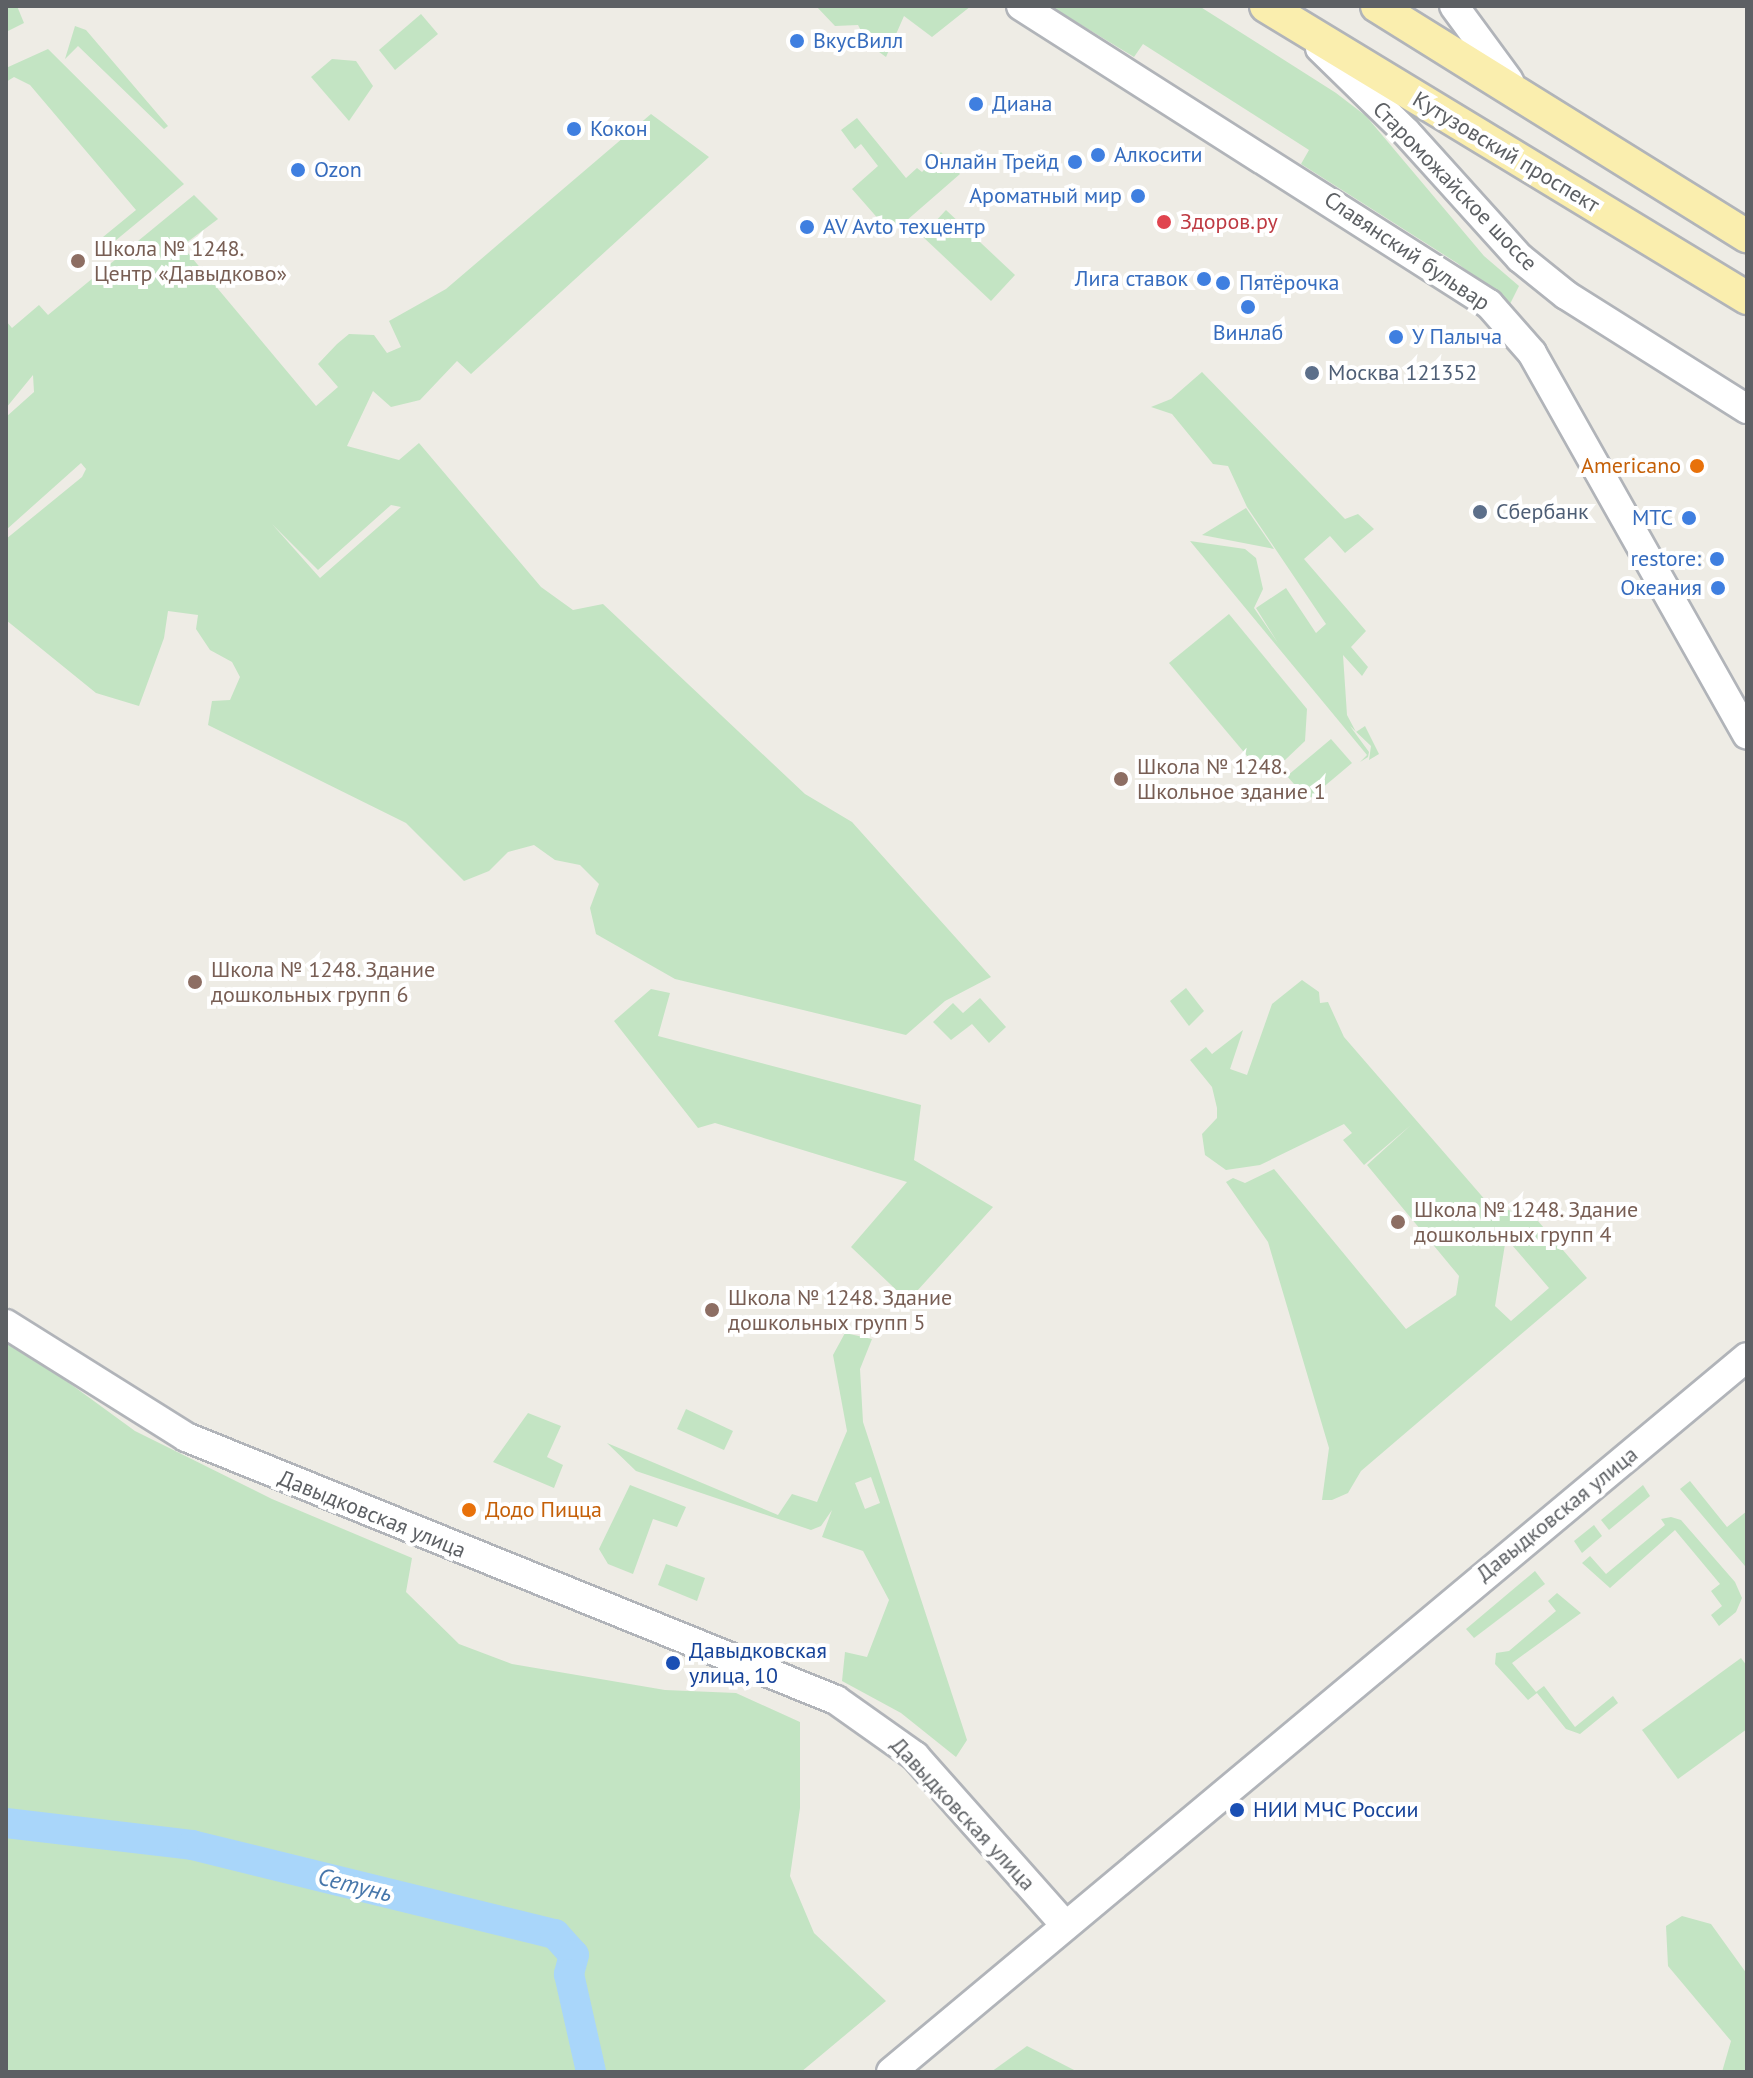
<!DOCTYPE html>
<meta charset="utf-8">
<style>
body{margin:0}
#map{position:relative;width:1753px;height:2078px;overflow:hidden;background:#eeece5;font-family:"PT Sans",sans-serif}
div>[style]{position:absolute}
.green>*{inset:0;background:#c3e4c3}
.river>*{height:30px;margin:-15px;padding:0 15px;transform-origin:15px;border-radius:15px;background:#a9d6fa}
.roads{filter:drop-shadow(2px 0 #b1b4b9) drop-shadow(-2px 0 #b1b4b9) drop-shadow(0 2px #b1b4b9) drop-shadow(0 -2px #b1b4b9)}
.secondary>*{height:28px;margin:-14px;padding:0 14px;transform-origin:14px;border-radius:14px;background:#fff}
.primary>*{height:32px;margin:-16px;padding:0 16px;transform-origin:16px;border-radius:16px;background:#faeeae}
.dots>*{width:22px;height:22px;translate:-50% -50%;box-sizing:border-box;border:4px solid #fff;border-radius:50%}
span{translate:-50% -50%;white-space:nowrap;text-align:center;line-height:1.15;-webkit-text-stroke:8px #fff;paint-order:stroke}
.shop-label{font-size:22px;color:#366cbe}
.left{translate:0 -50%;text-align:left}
.right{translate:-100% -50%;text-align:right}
.street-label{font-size:22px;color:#5d6064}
.health-label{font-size:22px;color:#be3a42}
.education-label{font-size:22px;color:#785e54}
.service-label{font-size:22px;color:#4e5e75}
.food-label{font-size:22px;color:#c56008}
.transit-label{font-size:22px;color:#164399}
.water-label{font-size:24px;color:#4777ab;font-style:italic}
.frame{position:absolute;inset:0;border:8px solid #5d6064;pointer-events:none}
</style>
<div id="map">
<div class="green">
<i style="clip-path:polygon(6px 6px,17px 6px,24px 23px,6px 32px)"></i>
<i style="clip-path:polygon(816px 6px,971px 6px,932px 37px,904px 16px,886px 57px,868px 44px,858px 25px,835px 26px)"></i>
<i style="clip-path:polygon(1050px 6px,1199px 6px,1336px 93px,1366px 116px,1484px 256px,1519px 286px,1510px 304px,1457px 263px,1301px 164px,1309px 150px,1143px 44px,1134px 57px)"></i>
<i style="clip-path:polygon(421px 14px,438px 34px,395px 70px,379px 50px)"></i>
<i style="clip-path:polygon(75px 26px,86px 30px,168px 126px,164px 129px,78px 46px,65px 59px)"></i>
<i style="clip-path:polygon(48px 49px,184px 184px,98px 255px,92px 246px,136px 210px,30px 85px,14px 77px,6px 82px,6px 68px)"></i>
<i style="clip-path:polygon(332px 59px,356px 61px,373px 86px,349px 121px,311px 77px)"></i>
<i style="clip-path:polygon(evenodd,651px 114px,709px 157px,471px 374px,457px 361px,420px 400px,391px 407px,373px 391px,347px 446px,399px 460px,419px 443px,541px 587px,573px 610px,603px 604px,805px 794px,852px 822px,991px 977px,945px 1001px,906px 1035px,675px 979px,596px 934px,590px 908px,599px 884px,580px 865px,555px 860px,534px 845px,508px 852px,489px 871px,464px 881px,406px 823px,208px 725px,212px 701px,230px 700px,240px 677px,232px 662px,210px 650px,196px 629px,198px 615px,168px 611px,164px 638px,139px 706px,96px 693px,6px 620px,6px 539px,82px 477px,86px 469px,81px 463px,6px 530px,6px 417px,34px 392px,33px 375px,6px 408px,6px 321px,12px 328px,39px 305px,48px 315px,194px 195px,218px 219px,182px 246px,316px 406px,338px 387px,318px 364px,337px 344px,349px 334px,374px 335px,387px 353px,401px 347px,389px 321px,446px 289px,651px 114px,391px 505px,401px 507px,320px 578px,272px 524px,318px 570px,391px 505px)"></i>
<i style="clip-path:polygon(857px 118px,906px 178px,917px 168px,922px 172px,941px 152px,960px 174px,898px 228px,888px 230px,852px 189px,878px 166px,861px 144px,855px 149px,841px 130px)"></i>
<i style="clip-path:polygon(946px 210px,1015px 275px,991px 301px,922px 236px)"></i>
<i style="clip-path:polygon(1202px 372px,1345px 519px,1358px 514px,1374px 529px,1345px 553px,1330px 536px,1304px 559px,1366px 631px,1351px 647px,1368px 667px,1362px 676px,1343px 655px,1347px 715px,1356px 732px,1365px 726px,1379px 754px,1369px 760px,1371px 746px,1350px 726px,1369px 752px,1368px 757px,1360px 762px,1367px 755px,1190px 541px,1245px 549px,1256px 558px,1263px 589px,1254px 608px,1278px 643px,1256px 608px,1286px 588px,1316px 633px,1326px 624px,1247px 507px,1228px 466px,1213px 464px,1172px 414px,1151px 407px,1171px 399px)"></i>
<i style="clip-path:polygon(1246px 508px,1274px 549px,1202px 535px)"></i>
<i style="clip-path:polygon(1229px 614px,1307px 709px,1305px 741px,1285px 760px,1269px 763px,1248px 757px,1169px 663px)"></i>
<i style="clip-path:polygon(1331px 739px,1352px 763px,1308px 800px,1287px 776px)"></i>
<i style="clip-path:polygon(evenodd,1302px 980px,1319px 992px,1320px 1003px,1328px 1002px,1344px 1037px,1487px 1202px,1538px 1221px,1587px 1278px,1361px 1471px,1348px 1493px,1332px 1500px,1322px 1500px,1329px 1448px,1268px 1242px,1226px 1182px,1233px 1178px,1245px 1183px,1274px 1169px,1406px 1329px,1456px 1295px,1459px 1276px,1367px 1165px,1411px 1125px,1364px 1165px,1343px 1140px,1352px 1133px,1344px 1124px,1260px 1165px,1226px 1170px,1205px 1155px,1202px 1134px,1217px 1118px,1217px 1108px,1212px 1087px,1190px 1060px,1206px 1047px,1212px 1054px,1243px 1030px,1230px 1069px,1247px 1075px,1272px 1004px,1302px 980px,1506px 1238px,1549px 1288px,1511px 1321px,1495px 1306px,1506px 1238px)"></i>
<i style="clip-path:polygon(1186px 988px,1204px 1011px,1189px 1026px,1170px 1001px)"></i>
<i style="clip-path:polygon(651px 989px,670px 993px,658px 1036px,921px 1105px,914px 1160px,993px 1207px,908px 1301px,851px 1247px,907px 1182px,715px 1123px,698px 1128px,614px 1021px)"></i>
<i style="clip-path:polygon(980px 998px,1006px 1027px,989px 1043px,972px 1024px,951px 1040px,933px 1022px,953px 1003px,963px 1013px)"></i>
<i style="clip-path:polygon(evenodd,845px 1333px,872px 1339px,860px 1369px,863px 1422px,967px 1740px,956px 1757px,901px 1713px,842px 1681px,845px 1652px,867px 1657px,889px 1600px,863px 1551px,822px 1537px,832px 1510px,821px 1526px,811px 1530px,636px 1471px,607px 1443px,778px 1515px,792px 1494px,817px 1502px,847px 1431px,833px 1355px,845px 1333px,871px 1477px,880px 1503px,865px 1509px,855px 1483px,871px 1477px)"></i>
<i style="clip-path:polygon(6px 1337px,135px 1431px,272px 1499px,412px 1558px,406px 1592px,459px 1644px,512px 1664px,665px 1690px,736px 1693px,800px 1722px,800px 1808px,790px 1876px,814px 1933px,886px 2001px,801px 2072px,6px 2072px)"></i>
<i style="clip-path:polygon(686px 1409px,733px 1431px,724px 1450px,677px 1429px)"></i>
<i style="clip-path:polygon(528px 1413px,561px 1426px,547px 1457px,563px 1465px,554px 1488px,493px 1462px)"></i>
<i style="clip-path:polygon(1690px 1481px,1727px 1527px,1747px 1511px,1745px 1566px,1680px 1489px)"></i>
<i style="clip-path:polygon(630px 1485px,686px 1507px,677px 1527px,653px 1519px,633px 1574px,608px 1564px,599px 1549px)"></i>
<i style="clip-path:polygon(1643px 1485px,1650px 1496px,1609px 1530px,1601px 1520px)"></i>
<i style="clip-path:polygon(1671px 1517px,1681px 1520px,1735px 1582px,1742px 1598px,1736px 1612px,1719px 1626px,1711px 1615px,1722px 1606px,1711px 1591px,1720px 1584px,1675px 1530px,1610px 1588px,1582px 1563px,1590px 1556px,1606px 1574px,1665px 1525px,1661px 1519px)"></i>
<i style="clip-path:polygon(1594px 1525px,1602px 1536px,1582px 1553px,1574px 1541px)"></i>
<i style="clip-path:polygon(666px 1564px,705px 1578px,697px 1601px,658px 1585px)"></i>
<i style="clip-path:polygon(1535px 1571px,1545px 1584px,1474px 1638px,1466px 1629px)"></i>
<i style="clip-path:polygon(1557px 1593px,1581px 1613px,1512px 1663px,1536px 1692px,1544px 1686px,1575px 1727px,1613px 1696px,1618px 1703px,1580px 1734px,1566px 1729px,1537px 1693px,1528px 1700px,1495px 1664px,1496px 1653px,1509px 1651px,1556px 1611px,1548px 1601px)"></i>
<i style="clip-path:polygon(1741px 1658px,1747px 1666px,1747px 1729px,1678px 1779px,1642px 1730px)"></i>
<i style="clip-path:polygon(1682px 1916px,1711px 1924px,1747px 1974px,1747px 2072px,1722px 2072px,1731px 2041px,1668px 1966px,1666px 1926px)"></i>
<i style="clip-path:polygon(1027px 2046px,1078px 2072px,991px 2072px)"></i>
</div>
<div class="river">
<i style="left:6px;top:1823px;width:187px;rotate:6.7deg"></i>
<i style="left:192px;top:1845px;width:374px;rotate:13.8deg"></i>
<i style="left:555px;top:1934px;width:28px;rotate:48deg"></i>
<i style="left:574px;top:1955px;width:20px;rotate:105deg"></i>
<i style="left:569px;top:1974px;width:100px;rotate:77.3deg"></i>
</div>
<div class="roads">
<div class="secondary">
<i style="left:1021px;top:6px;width:555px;rotate:32.49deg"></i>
<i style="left:1489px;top:304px;width:65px;rotate:48.7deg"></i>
<i style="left:1532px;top:353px;width:438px;rotate:60.6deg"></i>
<i style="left:1454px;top:6px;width:93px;rotate:53.7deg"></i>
<i style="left:1320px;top:48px;width:120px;rotate:44.3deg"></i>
<i style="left:1406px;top:132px;width:170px;rotate:47.9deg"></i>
<i style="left:1520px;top:258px;width:59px;rotate:38.8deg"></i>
<i style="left:1566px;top:295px;width:214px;rotate:32.2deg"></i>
<i style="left:6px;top:1324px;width:213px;rotate:32.1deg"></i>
<i style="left:186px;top:1437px;width:701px;rotate:22.03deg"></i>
<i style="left:836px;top:1700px;width:97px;rotate:35.3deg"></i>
<i style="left:915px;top:1756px;width:226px;rotate:48.4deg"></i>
<i style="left:891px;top:2072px;width:1115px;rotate:-39.87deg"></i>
</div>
<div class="primary">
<i style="left:1266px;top:6px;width:563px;rotate:31.26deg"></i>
<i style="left:1377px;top:6px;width:436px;rotate:31.9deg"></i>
</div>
</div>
<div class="dots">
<i style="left:797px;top:41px;background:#3f7fe0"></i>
<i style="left:976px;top:104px;background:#3f7fe0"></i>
<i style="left:574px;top:129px;background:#3f7fe0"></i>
<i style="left:1098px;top:155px;background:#3f7fe0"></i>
<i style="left:1075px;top:162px;background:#3f7fe0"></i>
<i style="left:298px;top:170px;background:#3f7fe0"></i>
<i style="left:1138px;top:196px;background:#3f7fe0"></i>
<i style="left:1164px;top:222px;background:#e0444e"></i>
<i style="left:807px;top:227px;background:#3f7fe0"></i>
<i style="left:78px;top:261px;background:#8d6e63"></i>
<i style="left:1204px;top:279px;background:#3f7fe0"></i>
<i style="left:1223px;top:283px;background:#3f7fe0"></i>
<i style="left:1248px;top:307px;background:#3f7fe0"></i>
<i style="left:1396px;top:337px;background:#3f7fe0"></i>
<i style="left:1312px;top:373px;background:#5c6f8a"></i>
<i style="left:1697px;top:466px;background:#e8710a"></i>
<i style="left:1480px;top:512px;background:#5c6f8a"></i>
<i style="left:1689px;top:518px;background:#3f7fe0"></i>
<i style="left:1717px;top:559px;background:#3f7fe0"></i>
<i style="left:1718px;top:588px;background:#3f7fe0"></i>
<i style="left:1121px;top:779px;background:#8d6e63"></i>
<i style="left:195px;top:982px;background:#8d6e63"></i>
<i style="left:1398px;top:1222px;background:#8d6e63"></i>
<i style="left:712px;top:1310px;background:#8d6e63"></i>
<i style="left:469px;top:1510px;background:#e8710a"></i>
<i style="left:673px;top:1663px;background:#1a4fb4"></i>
<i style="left:1237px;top:1810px;background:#1a4fb4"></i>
</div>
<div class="shop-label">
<span class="left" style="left:813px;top:41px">ВкусВилл</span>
<span class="left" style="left:992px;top:104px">Диана</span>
<span class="left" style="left:590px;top:129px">Кокон</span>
<span class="left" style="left:1114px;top:155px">Алкосити</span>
<span class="right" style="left:1059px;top:162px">Онлайн Трейд</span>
<span class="left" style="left:314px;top:170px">Ozon</span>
<span class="right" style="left:1122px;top:196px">Ароматный мир</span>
<span class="left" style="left:823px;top:227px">AV Avto техцентр</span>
<span class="right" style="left:1188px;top:279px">Лига ставок</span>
<span class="left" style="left:1239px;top:283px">Пятёрочка</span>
<span style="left:1248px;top:333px">Винлаб</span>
<span class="left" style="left:1412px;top:337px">У Палыча</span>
<span class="right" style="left:1673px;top:518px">МТС</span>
<span class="right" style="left:1701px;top:559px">restore:</span>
<span class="right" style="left:1702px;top:588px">Океания</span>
</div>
<div class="street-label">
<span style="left:1506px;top:152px;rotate:31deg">Кутузовский проспект</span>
<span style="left:1455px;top:186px;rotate:46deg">Староможайское шоссе</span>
<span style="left:1407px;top:251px;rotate:34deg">Славянский бульвар</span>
<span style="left:372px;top:1514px;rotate:22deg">Давыдковская улица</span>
<span style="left:1557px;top:1514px;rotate:-39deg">Давыдковская улица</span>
<span style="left:963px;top:1814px;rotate:47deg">Давыдковская улица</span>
</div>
<div class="health-label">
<span class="left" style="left:1180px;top:222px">Здоров.ру</span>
</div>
<div class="education-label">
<span class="left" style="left:94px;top:261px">Школа № 1248.<br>Центр «Давыдково»</span>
<span class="left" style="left:1137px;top:779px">Школа № 1248.<br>Школьное здание 1</span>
<span class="left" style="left:211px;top:982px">Школа № 1248. Здание<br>дошкольных групп 6</span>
<span class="left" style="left:1414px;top:1222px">Школа № 1248. Здание<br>дошкольных групп 4</span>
<span class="left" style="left:728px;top:1310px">Школа № 1248. Здание<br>дошкольных групп 5</span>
</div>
<div class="service-label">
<span class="left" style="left:1328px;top:373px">Москва 121352</span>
<span class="left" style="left:1496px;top:512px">Сбербанк</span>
</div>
<div class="food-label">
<span class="right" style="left:1681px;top:466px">Americano</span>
<span class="left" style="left:485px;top:1510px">Додо Пицца</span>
</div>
<div class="transit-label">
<span class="left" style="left:689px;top:1663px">Давыдковская<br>улица, 10</span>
<span class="left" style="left:1253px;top:1810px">НИИ МЧС России</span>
</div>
<div class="water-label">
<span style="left:355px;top:1885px;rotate:14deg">Сетунь</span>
</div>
<div class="frame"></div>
</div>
